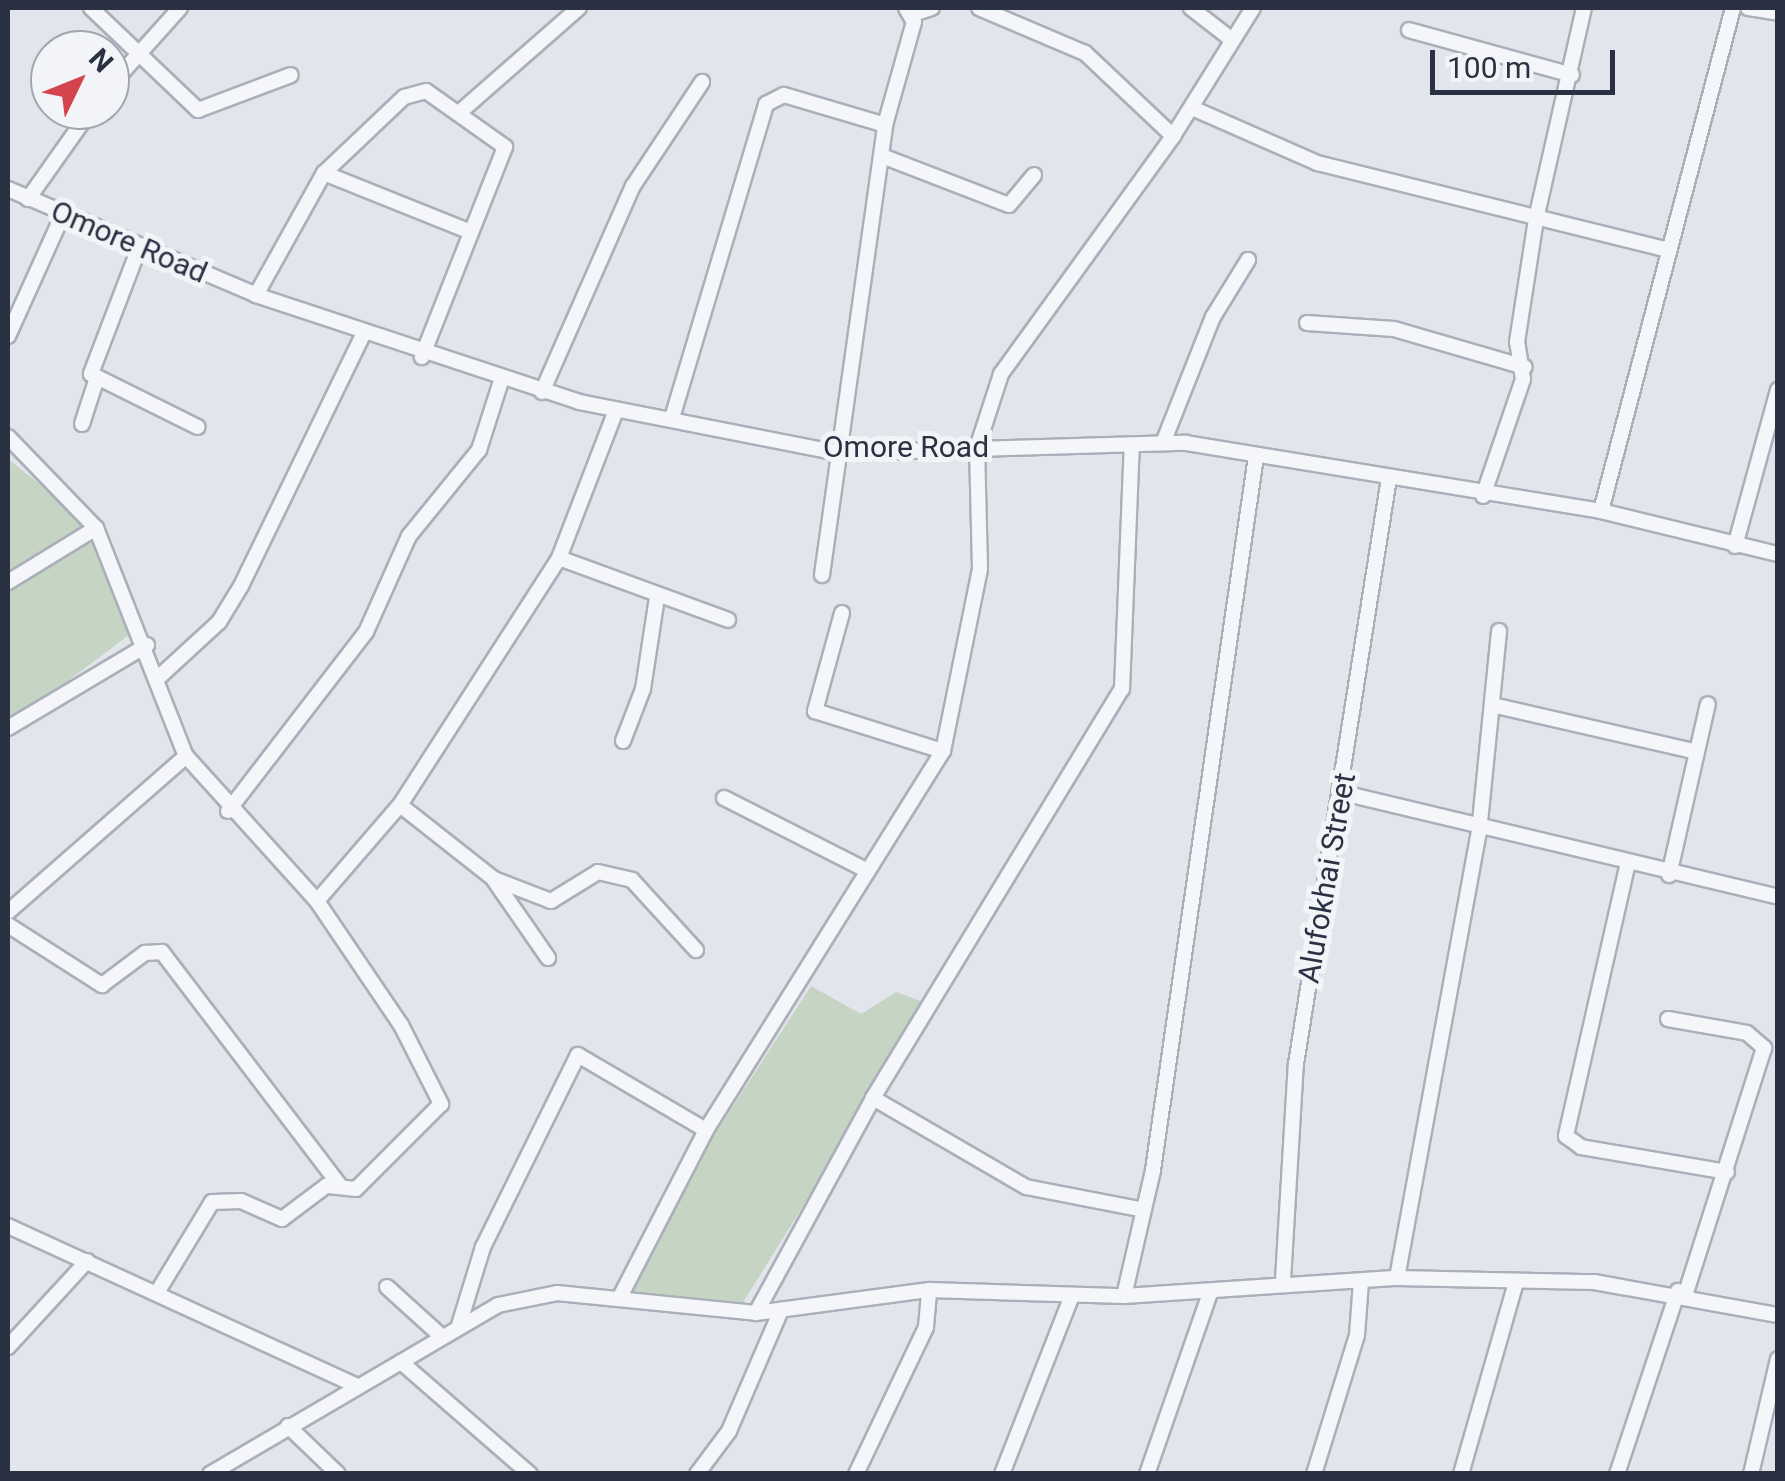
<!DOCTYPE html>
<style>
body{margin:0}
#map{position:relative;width:1785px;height:1481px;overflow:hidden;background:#e2e5eb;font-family:Roboto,sans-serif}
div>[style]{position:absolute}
.green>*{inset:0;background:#c6d5c3}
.roads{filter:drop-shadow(2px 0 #aaafb9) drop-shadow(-2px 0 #aaafb9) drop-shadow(0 2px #aaafb9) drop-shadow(0 -2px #aaafb9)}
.minor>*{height:14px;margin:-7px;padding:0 7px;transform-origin:7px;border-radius:7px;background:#f5f6f9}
span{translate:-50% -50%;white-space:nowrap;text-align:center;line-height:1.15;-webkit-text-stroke:10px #f2f4f8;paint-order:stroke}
.street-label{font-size:30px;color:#293143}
.frame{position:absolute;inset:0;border:10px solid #293143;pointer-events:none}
.north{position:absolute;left:30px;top:30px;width:100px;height:100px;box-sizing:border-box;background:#f2f4f8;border:2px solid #a2a6b0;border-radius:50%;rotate:47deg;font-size:28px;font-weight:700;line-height:40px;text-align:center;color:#293143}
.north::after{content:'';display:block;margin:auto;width:35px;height:45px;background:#d3444d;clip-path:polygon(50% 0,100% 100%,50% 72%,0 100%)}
.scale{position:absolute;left:1430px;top:50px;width:185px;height:45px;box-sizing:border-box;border:5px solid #293143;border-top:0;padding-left:12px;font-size:30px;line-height:35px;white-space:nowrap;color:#293143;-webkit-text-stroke:8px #f2f4f8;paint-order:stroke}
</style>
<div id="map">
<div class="green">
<i style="clip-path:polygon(8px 459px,89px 523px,133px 632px,8px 726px)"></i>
<i style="clip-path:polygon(811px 986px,861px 1014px,896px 992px,929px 1004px,742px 1304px,610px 1296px)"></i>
</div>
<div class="roads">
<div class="minor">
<i style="left:91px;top:8px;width:148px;rotate:43.6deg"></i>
<i style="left:198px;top:110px;width:99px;rotate:-20.6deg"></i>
<i style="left:979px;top:8px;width:115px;rotate:23deg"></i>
<i style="left:1085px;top:53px;width:121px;rotate:43.3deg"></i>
<i style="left:1191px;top:8px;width:46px;rotate:37.9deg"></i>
<i style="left:1748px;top:8px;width:30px;rotate:9deg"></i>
<i style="left:913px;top:14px;width:20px;rotate:-18deg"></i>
<i style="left:1409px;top:30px;width:169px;rotate:15.4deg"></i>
<i style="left:110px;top:86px;width:105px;rotate:-48.1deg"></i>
<i style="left:1192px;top:108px;width:137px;rotate:23.7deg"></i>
<i style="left:1317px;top:163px;width:362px;rotate:13.9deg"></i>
<i style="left:460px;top:112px;width:158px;rotate:-41.2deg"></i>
<i style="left:882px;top:156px;width:136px;rotate:21.1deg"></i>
<i style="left:1009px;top:205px;width:39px;rotate:-50deg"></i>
<i style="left:324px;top:173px;width:158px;rotate:21.9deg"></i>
<i style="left:8px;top:189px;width:270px;rotate:23.1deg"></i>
<i style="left:256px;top:295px;width:340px;rotate:18.3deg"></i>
<i style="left:579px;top:402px;width:266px;rotate:11.1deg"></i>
<i style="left:840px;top:453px;width:346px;rotate:-1.7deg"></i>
<i style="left:1186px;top:443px;width:421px;rotate:9.3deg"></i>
<i style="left:1601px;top:511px;width:182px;rotate:13.7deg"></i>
<i style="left:28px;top:199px;width:109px;rotate:-54.7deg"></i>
<i style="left:139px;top:248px;width:135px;rotate:110.9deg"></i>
<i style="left:91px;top:374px;width:119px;rotate:26.4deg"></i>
<i style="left:256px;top:295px;width:140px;rotate:-60.9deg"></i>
<i style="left:324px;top:173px;width:110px;rotate:-43.5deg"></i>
<i style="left:404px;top:97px;width:23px;rotate:-15deg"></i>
<i style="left:426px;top:91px;width:97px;rotate:35.3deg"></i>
<i style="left:505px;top:147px;width:226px;rotate:111.6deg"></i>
<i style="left:1307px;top:323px;width:87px;rotate:3.9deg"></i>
<i style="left:1394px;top:329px;width:136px;rotate:16.2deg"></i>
<i style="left:8px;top:336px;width:134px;rotate:-65.7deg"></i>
<i style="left:542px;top:392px;width:225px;rotate:-66.2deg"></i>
<i style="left:633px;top:186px;width:125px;rotate:-56.4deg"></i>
<i style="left:672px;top:418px;width:328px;rotate:-73.3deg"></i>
<i style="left:766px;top:104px;width:20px;rotate:-27deg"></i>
<i style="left:784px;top:95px;width:105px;rotate:16.5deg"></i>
<i style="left:82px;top:424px;width:45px;rotate:-72deg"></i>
<i style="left:8px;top:437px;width:127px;rotate:46deg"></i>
<i style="left:96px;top:528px;width:245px;rotate:68.5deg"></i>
<i style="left:186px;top:756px;width:195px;rotate:47.9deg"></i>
<i style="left:317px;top:901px;width:150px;rotate:55.9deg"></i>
<i style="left:401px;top:1025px;width:89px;rotate:63.1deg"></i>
<i style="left:441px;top:1104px;width:120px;rotate:135deg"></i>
<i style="left:356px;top:1189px;width:30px;rotate:-174deg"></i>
<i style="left:326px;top:1186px;width:55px;rotate:143.1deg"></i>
<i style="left:282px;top:1219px;width:45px;rotate:-156.3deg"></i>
<i style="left:241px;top:1201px;width:29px;rotate:178deg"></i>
<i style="left:212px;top:1202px;width:104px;rotate:121.2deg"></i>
<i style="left:1163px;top:443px;width:136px;rotate:-68.4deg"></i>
<i style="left:1213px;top:317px;width:67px;rotate:-58.4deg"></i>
<i style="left:1483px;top:496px;width:124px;rotate:-71.1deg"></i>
<i style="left:1523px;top:379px;width:37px;rotate:-99deg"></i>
<i style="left:1517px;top:342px;width:124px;rotate:-81.2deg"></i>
<i style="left:1536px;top:219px;width:216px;rotate:-77.2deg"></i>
<i style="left:1601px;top:511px;width:520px;rotate:-75.3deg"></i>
<i style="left:1735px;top:546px;width:162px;rotate:-74.6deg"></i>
<i style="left:559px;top:558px;width:180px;rotate:20.1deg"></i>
<i style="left:822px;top:575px;width:454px;rotate:-82deg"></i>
<i style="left:885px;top:125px;width:107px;rotate:-74.3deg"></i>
<i style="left:914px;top:22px;width:16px;rotate:-120deg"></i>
<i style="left:8px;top:582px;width:103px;rotate:-31.5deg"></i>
<i style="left:842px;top:613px;width:102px;rotate:105.4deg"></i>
<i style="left:815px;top:711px;width:134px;rotate:17.4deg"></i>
<i style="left:158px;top:678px;width:83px;rotate:-42.6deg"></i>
<i style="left:219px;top:622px;width:42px;rotate:-58.6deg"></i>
<i style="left:241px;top:586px;width:281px;rotate:-64.1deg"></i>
<i style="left:1492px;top:705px;width:210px;rotate:12.9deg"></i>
<i style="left:8px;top:728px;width:162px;rotate:-30.8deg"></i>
<i style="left:623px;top:741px;width:56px;rotate:-69deg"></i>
<i style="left:643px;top:689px;width:92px;rotate:-81.3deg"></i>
<i style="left:1343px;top:793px;width:447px;rotate:13.4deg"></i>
<i style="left:724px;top:798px;width:161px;rotate:26.9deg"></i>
<i style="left:400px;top:805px;width:120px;rotate:38.2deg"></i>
<i style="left:494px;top:879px;width:61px;rotate:21.1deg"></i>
<i style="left:551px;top:901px;width:55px;rotate:-31.7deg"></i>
<i style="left:598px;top:872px;width:35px;rotate:13deg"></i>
<i style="left:632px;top:880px;width:95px;rotate:47.6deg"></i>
<i style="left:228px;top:811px;width:226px;rotate:-52.4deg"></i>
<i style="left:366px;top:632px;width:105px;rotate:-65.9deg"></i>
<i style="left:409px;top:536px;width:111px;rotate:-50.9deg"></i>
<i style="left:479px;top:450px;width:72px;rotate:-72.3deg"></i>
<i style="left:1627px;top:867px;width:276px;rotate:102.8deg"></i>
<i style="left:1566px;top:1136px;width:19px;rotate:36deg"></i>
<i style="left:1581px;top:1147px;width:148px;rotate:9.7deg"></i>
<i style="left:1669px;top:875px;width:175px;rotate:-77.2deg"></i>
<i style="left:494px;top:880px;width:95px;rotate:55.3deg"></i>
<i style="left:317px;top:901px;width:127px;rotate:-49.2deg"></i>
<i style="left:400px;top:805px;width:294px;rotate:-57.2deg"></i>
<i style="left:559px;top:558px;width:159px;rotate:-68.9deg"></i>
<i style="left:8px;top:912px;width:237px;rotate:-41.2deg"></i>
<i style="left:8px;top:925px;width:112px;rotate:32.6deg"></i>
<i style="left:102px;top:985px;width:54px;rotate:-36.7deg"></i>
<i style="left:145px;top:953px;width:17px;rotate:-3deg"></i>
<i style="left:162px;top:952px;width:294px;rotate:52.7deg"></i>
<i style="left:1668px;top:1019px;width:80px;rotate:10deg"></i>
<i style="left:1747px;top:1033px;width:23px;rotate:41deg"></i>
<i style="left:1764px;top:1048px;width:257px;rotate:107.7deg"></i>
<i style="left:873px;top:1098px;width:177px;rotate:30.2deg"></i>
<i style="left:1026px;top:1187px;width:120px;rotate:11deg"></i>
<i style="left:8px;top:1226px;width:382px;rotate:24.6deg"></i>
<i style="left:1397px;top:1278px;width:453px;rotate:-79.6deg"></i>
<i style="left:1479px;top:832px;width:202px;rotate:-84.3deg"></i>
<i style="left:1283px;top:1280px;width:216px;rotate:-86.6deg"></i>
<i style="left:1296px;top:1064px;width:593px;rotate:-80.98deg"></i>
<i style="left:387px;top:1287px;width:73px;rotate:42.2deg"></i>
<i style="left:621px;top:1295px;width:186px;rotate:-62.7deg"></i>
<i style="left:706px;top:1130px;width:447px;rotate:-58deg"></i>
<i style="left:943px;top:751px;width:186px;rotate:-78.5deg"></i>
<i style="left:980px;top:569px;width:121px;rotate:-91.4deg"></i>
<i style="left:977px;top:448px;width:78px;rotate:-72deg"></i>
<i style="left:1001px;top:374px;width:294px;rotate:-54.1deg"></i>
<i style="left:1173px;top:136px;width:151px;rotate:-58deg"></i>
<i style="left:1124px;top:1296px;width:129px;rotate:-77deg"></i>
<i style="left:1153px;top:1170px;width:721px;rotate:-81.79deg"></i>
<i style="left:756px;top:1313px;width:245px;rotate:-61.4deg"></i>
<i style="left:873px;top:1098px;width:479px;rotate:-58.7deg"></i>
<i style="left:1122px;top:689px;width:244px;rotate:-87.7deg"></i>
<i style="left:459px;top:1325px;width:82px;rotate:-72.9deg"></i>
<i style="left:483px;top:1247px;width:214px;rotate:-63.7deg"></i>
<i style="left:578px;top:1055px;width:148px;rotate:30.4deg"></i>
<i style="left:8px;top:1347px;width:117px;rotate:-47.4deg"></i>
<i style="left:401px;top:1362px;width:171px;rotate:41deg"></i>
<i style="left:288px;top:1426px;width:69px;rotate:43.8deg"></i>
<i style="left:210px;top:1474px;width:334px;rotate:-30.4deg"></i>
<i style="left:498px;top:1305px;width:60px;rotate:-11.5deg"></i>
<i style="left:557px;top:1293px;width:200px;rotate:5.7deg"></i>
<i style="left:756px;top:1313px;width:175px;rotate:-7.6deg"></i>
<i style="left:929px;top:1290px;width:195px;rotate:1.8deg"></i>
<i style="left:1124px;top:1296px;width:274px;rotate:-3.8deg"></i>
<i style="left:1397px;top:1278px;width:197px;rotate:1.2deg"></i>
<i style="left:1594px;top:1282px;width:187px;rotate:10.2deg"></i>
<i style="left:697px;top:1474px;width:54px;rotate:-53.3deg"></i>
<i style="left:729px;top:1431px;width:132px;rotate:-66.7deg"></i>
<i style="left:856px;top:1474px;width:163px;rotate:-64.5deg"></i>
<i style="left:926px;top:1327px;width:37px;rotate:-85deg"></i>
<i style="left:1002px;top:1474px;width:192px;rotate:-68.6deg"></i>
<i style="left:1147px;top:1474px;width:192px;rotate:-70.8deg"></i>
<i style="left:1314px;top:1474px;width:145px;rotate:-72.8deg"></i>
<i style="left:1357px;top:1335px;width:53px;rotate:-85.7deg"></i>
<i style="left:1461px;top:1474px;width:196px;rotate:-74deg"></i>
<i style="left:1617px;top:1474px;width:193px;rotate:-71.6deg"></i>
<i style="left:1751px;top:1474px;width:118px;rotate:-76.8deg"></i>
</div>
</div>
<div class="street-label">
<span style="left:129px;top:242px;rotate:23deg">Omore Road</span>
<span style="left:906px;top:447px">Omore Road</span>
<span style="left:1327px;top:878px;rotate:-80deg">Alufokhai Street</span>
</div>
<div class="frame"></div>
<div class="north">N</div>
<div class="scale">100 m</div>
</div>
